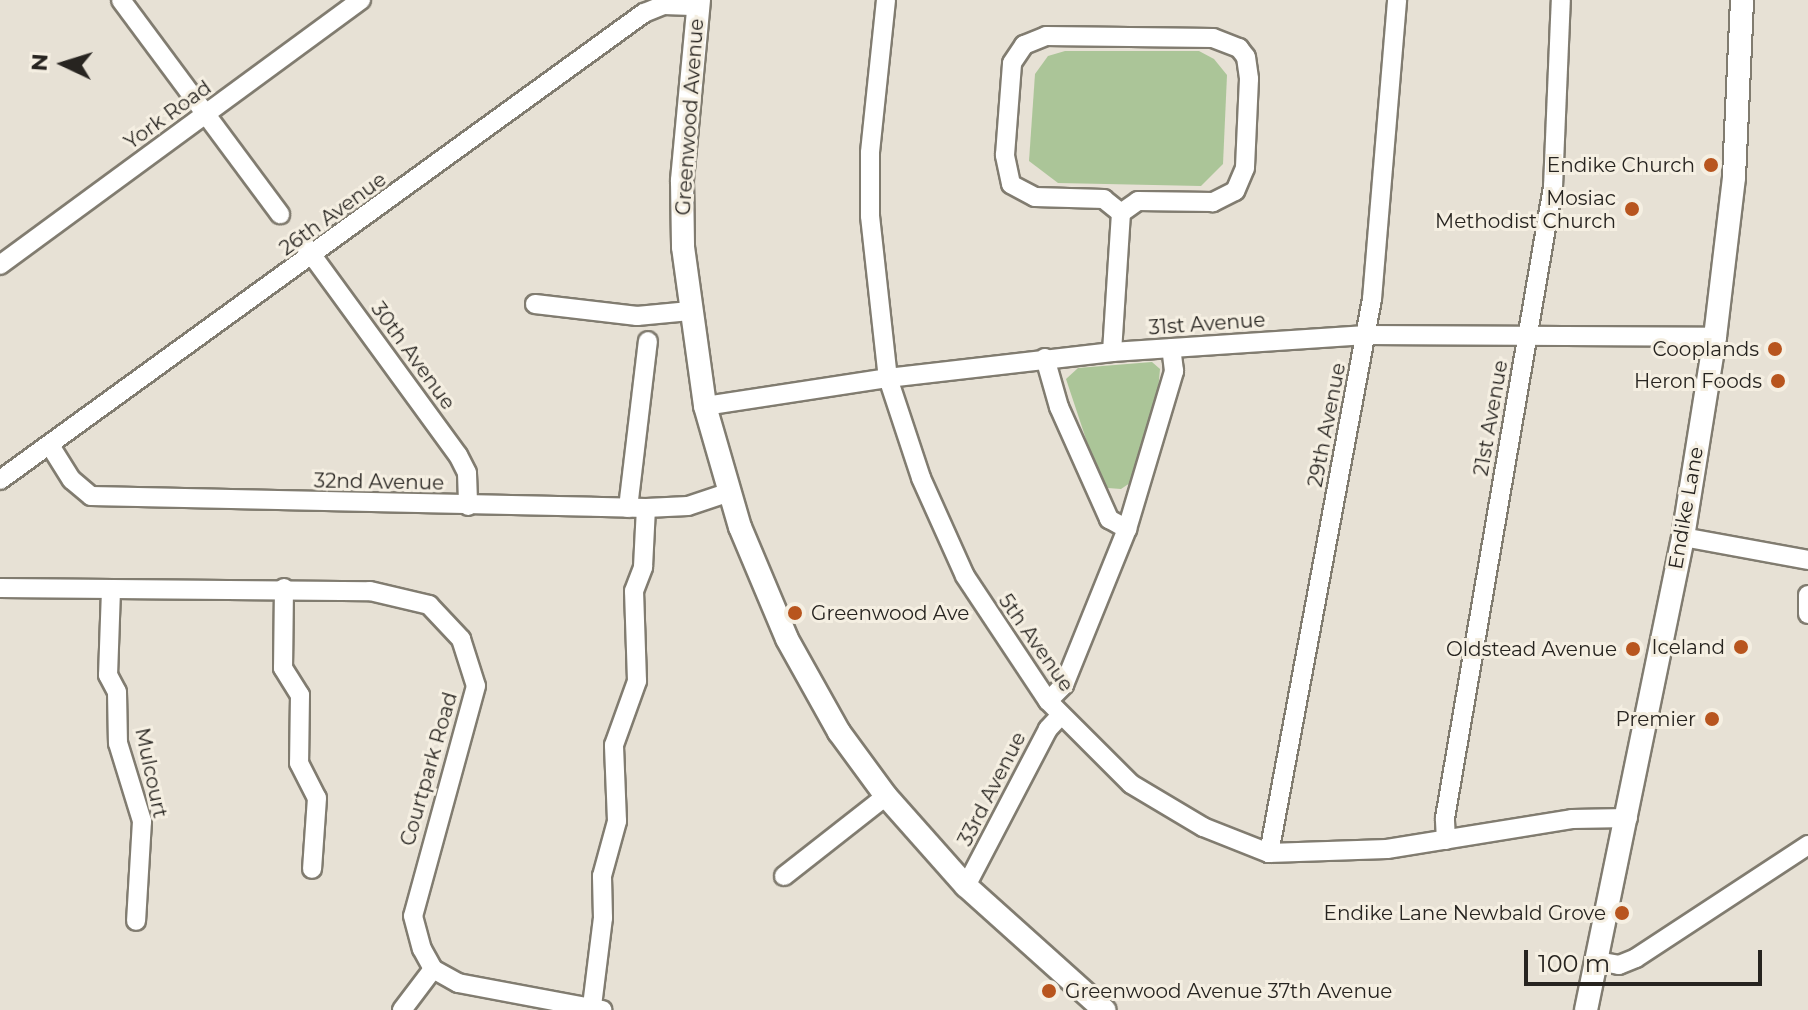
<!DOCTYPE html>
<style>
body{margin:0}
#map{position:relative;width:1808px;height:1010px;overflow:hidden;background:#e7e1d5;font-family:Montserrat,sans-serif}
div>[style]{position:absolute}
.green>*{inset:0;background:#abc598}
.roads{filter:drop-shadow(2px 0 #817c70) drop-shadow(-2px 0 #817c70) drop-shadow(0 2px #817c70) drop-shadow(0 -2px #817c70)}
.minor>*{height:18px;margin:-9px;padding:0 9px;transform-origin:9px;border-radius:9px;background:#fff}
.tertiary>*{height:22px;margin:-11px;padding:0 11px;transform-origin:11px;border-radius:11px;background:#fff}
.dots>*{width:22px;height:22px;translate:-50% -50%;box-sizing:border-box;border:4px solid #f5efe2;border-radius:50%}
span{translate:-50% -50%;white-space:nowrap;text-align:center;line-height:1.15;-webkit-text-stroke:6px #f5efe2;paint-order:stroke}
.street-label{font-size:20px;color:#272420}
.poi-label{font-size:20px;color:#272420}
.right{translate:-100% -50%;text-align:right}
.left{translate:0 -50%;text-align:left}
.north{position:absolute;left:24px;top:24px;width:80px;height:80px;-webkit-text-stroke:6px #f5efe2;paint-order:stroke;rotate:274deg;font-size:22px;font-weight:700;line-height:32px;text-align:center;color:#272420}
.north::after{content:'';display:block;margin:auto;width:28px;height:36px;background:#272420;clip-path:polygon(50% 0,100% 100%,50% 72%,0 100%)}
.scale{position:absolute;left:1524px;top:950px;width:238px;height:36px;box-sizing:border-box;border:4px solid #272420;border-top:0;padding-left:10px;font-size:24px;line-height:28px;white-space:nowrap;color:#272420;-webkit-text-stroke:6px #f5efe2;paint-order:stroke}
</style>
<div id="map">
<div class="green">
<i style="clip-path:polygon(1065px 51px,1199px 51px,1214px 59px,1227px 75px,1223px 164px,1201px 186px,1058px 183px,1029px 161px,1035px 74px,1048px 56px)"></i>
<i style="clip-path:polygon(1152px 362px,1160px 369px,1157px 402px,1133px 481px,1121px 489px,1108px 488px,1101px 484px,1066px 379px,1078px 368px)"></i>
</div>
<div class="roads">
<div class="minor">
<i style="left:121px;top:0;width:267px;rotate:53.4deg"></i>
<i style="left:886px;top:0;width:154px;rotate:96deg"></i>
<i style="left:870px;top:153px;width:63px;rotate:90deg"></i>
<i style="left:870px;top:216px;width:163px;rotate:83.7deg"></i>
<i style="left:888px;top:378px;width:105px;rotate:71.7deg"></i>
<i style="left:921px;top:478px;width:107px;rotate:65.8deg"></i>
<i style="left:965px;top:576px;width:150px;rotate:56.4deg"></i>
<i style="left:1048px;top:701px;width:117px;rotate:45deg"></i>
<i style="left:1131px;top:784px;width:84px;rotate:30.8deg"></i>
<i style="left:1203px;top:827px;width:71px;rotate:21.5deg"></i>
<i style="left:1269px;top:853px;width:118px;rotate:-1.9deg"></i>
<i style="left:1387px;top:849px;width:187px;rotate:-9.2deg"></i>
<i style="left:1572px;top:819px;width:56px;rotate:-1deg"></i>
<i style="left:301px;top:240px;width:266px;rotate:53.9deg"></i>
<i style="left:458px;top:455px;width:20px;rotate:63deg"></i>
<i style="left:467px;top:473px;width:33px;rotate:88deg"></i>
<i style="left:0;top:265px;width:448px;rotate:-36.3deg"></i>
<i style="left:535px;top:304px;width:103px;rotate:6.7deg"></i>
<i style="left:637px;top:316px;width:53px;rotate:-5.4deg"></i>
<i style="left:1112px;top:352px;width:139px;rotate:-86.3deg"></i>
<i style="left:1121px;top:213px;width:22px;rotate:-141deg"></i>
<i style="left:1104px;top:199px;width:69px;rotate:-178.3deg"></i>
<i style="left:1035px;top:197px;width:27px;rotate:-152deg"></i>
<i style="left:1011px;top:184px;width:30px;rotate:-102deg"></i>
<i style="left:1005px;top:155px;width:92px;rotate:-85.6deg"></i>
<i style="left:1012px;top:63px;width:22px;rotate:-56deg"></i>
<i style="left:1024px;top:45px;width:24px;rotate:-22deg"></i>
<i style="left:1046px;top:36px;width:167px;rotate:0.7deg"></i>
<i style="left:1213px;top:38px;width:28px;rotate:21deg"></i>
<i style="left:1239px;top:48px;width:11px;rotate:52deg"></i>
<i style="left:1246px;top:57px;width:22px;rotate:82deg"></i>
<i style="left:1249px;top:79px;width:89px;rotate:92.6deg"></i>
<i style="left:1245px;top:168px;width:25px;rotate:113deg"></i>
<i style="left:1235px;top:191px;width:25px;rotate:153deg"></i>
<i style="left:1213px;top:202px;width:75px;rotate:-179.2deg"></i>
<i style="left:1138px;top:201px;width:21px;rotate:145deg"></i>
<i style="left:1045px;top:358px;width:51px;rotate:74.1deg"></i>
<i style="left:1059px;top:407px;width:123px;rotate:65.9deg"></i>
<i style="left:1109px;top:519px;width:21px;rotate:29deg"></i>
<i style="left:705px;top:406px;width:185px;rotate:-8.7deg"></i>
<i style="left:888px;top:378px;width:226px;rotate:-6.6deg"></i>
<i style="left:1112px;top:352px;width:255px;rotate:-3.8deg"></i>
<i style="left:1366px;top:335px;width:349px;rotate:0.3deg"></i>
<i style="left:51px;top:447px;width:39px;rotate:58deg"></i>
<i style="left:72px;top:480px;width:25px;rotate:40deg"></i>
<i style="left:91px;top:496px;width:555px;rotate:1.24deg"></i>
<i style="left:646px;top:508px;width:42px;rotate:-2.7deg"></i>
<i style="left:688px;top:506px;width:41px;rotate:-18.4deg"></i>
<i style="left:0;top:480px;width:796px;rotate:-35.95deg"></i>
<i style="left:644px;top:13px;width:22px;rotate:-22deg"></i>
<i style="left:664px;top:5px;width:35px;rotate:2deg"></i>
<i style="left:628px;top:508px;width:168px;rotate:-83.2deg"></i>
<i style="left:1683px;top:537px;width:127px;rotate:10.4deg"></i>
<i style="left:0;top:588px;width:370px;rotate:0.5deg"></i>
<i style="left:370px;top:591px;width:61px;rotate:13.3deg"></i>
<i style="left:429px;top:605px;width:47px;rotate:46.7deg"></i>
<i style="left:461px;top:639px;width:49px;rotate:72.3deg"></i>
<i style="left:476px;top:686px;width:238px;rotate:105.3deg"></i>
<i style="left:413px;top:916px;width:34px;rotate:75deg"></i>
<i style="left:422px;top:949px;width:23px;rotate:61deg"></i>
<i style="left:433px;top:969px;width:29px;rotate:29deg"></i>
<i style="left:458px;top:983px;width:147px;rotate:10.6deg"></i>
<i style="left:284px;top:588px;width:80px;rotate:90.7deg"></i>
<i style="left:283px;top:668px;width:32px;rotate:58deg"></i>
<i style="left:300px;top:695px;width:68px;rotate:90.8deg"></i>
<i style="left:299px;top:763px;width:39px;rotate:63deg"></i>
<i style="left:317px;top:798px;width:71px;rotate:94deg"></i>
<i style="left:111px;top:590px;width:85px;rotate:92deg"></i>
<i style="left:108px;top:675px;width:19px;rotate:62deg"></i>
<i style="left:117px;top:692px;width:51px;rotate:88.9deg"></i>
<i style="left:118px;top:743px;width:82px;rotate:72.9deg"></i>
<i style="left:142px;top:821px;width:100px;rotate:93.4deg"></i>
<i style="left:1808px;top:595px;width:19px;rotate:90deg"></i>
<i style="left:1048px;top:701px;width:23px;rotate:-45deg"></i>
<i style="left:1064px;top:685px;width:168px;rotate:-68deg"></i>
<i style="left:1127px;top:529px;width:165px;rotate:-73.4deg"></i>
<i style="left:1174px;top:371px;width:23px;rotate:-97deg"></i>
<i style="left:1446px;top:840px;width:22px;rotate:-93deg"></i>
<i style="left:1445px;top:818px;width:640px;rotate:-80.29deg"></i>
<i style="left:1553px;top:187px;width:187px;rotate:-87.6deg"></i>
<i style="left:1269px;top:853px;width:563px;rotate:-79.47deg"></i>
<i style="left:1372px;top:299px;width:300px;rotate:-85.2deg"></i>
<i style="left:784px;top:876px;width:130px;rotate:-38.1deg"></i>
<i style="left:966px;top:886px;width:177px;rotate:-62.4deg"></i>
<i style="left:1048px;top:729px;width:19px;rotate:-47deg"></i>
<i style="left:1597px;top:961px;width:22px;rotate:10deg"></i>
<i style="left:1619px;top:965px;width:18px;rotate:-22deg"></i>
<i style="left:1636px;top:958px;width:206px;rotate:-33.3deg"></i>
<i style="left:592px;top:1006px;width:89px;rotate:-82.9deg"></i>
<i style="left:603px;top:918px;width:42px;rotate:-91.4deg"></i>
<i style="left:602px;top:876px;width:57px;rotate:-74.7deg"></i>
<i style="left:617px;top:821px;width:76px;rotate:-92.3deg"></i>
<i style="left:614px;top:745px;width:68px;rotate:-70.2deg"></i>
<i style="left:637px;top:681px;width:90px;rotate:-91.9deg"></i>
<i style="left:634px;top:591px;width:26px;rotate:-69deg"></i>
<i style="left:643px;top:567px;width:59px;rotate:-87.1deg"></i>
<i style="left:402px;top:1010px;width:51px;rotate:-52.9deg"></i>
</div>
<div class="tertiary">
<i style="left:699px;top:0;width:182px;rotate:95.4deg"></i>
<i style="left:682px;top:181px;width:66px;rotate:89.1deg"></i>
<i style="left:683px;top:247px;width:161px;rotate:82.1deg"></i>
<i style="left:705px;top:406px;width:126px;rotate:73.9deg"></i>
<i style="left:740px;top:527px;width:121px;rotate:67.2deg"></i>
<i style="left:787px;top:639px;width:107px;rotate:60.8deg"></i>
<i style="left:839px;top:732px;width:79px;rotate:53.7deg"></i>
<i style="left:886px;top:796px;width:120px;rotate:48.4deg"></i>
<i style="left:966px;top:886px;width:186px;rotate:41.9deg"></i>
<i style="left:1586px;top:1010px;width:483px;rotate:-78.4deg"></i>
<i style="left:1683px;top:537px;width:203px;rotate:-80.9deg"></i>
<i style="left:1715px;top:337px;width:161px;rotate:-83.2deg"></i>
<i style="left:1734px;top:177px;width:177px;rotate:-87.4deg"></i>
</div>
</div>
<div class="dots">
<i style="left:1711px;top:165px;background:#b8551e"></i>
<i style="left:1632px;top:209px;background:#b8551e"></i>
<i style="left:1775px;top:349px;background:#b8551e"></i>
<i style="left:1778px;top:381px;background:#b8551e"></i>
<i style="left:795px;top:613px;background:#b8551e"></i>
<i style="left:1741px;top:647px;background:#b8551e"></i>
<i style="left:1633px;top:649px;background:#b8551e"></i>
<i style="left:1712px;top:719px;background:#b8551e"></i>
<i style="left:1622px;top:913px;background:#b8551e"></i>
<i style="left:1049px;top:991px;background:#b8551e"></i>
</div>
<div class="street-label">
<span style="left:168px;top:115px;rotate:-36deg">York Road</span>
<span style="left:690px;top:117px;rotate:-86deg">Greenwood Avenue</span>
<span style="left:333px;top:214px;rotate:-36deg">26th Avenue</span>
<span style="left:1207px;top:324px;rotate:-4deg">31st Avenue</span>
<span style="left:413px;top:356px;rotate:54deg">30th Avenue</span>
<span style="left:1491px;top:418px;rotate:-80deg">21st Avenue</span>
<span style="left:1327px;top:425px;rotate:-79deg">29th Avenue</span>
<span style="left:379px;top:482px;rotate:1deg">32nd Avenue</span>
<span style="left:1686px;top:508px;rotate:-80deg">Endike Lane</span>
<span style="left:1036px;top:643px;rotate:55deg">5th Avenue</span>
<span style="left:429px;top:769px;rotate:-74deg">Courtpark Road</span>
<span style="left:151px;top:773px;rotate:78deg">Mulcourt</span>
<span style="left:992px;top:789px;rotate:-63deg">33rd Avenue</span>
</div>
<div class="poi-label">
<span class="right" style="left:1695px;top:165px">Endike Church</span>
<span class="right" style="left:1616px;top:210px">Mosiac<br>Methodist Church</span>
<span class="right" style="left:1759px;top:349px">Cooplands</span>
<span class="right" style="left:1762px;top:381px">Heron Foods</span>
<span class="left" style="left:811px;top:613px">Greenwood Ave</span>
<span class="right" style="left:1725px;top:647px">Iceland</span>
<span class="right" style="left:1617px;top:649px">Oldstead Avenue</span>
<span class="right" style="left:1696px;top:719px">Premier</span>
<span class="right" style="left:1606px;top:913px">Endike Lane Newbald Grove</span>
<span class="left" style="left:1065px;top:991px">Greenwood Avenue 37th Avenue</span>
</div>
<div class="north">N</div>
<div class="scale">100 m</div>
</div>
